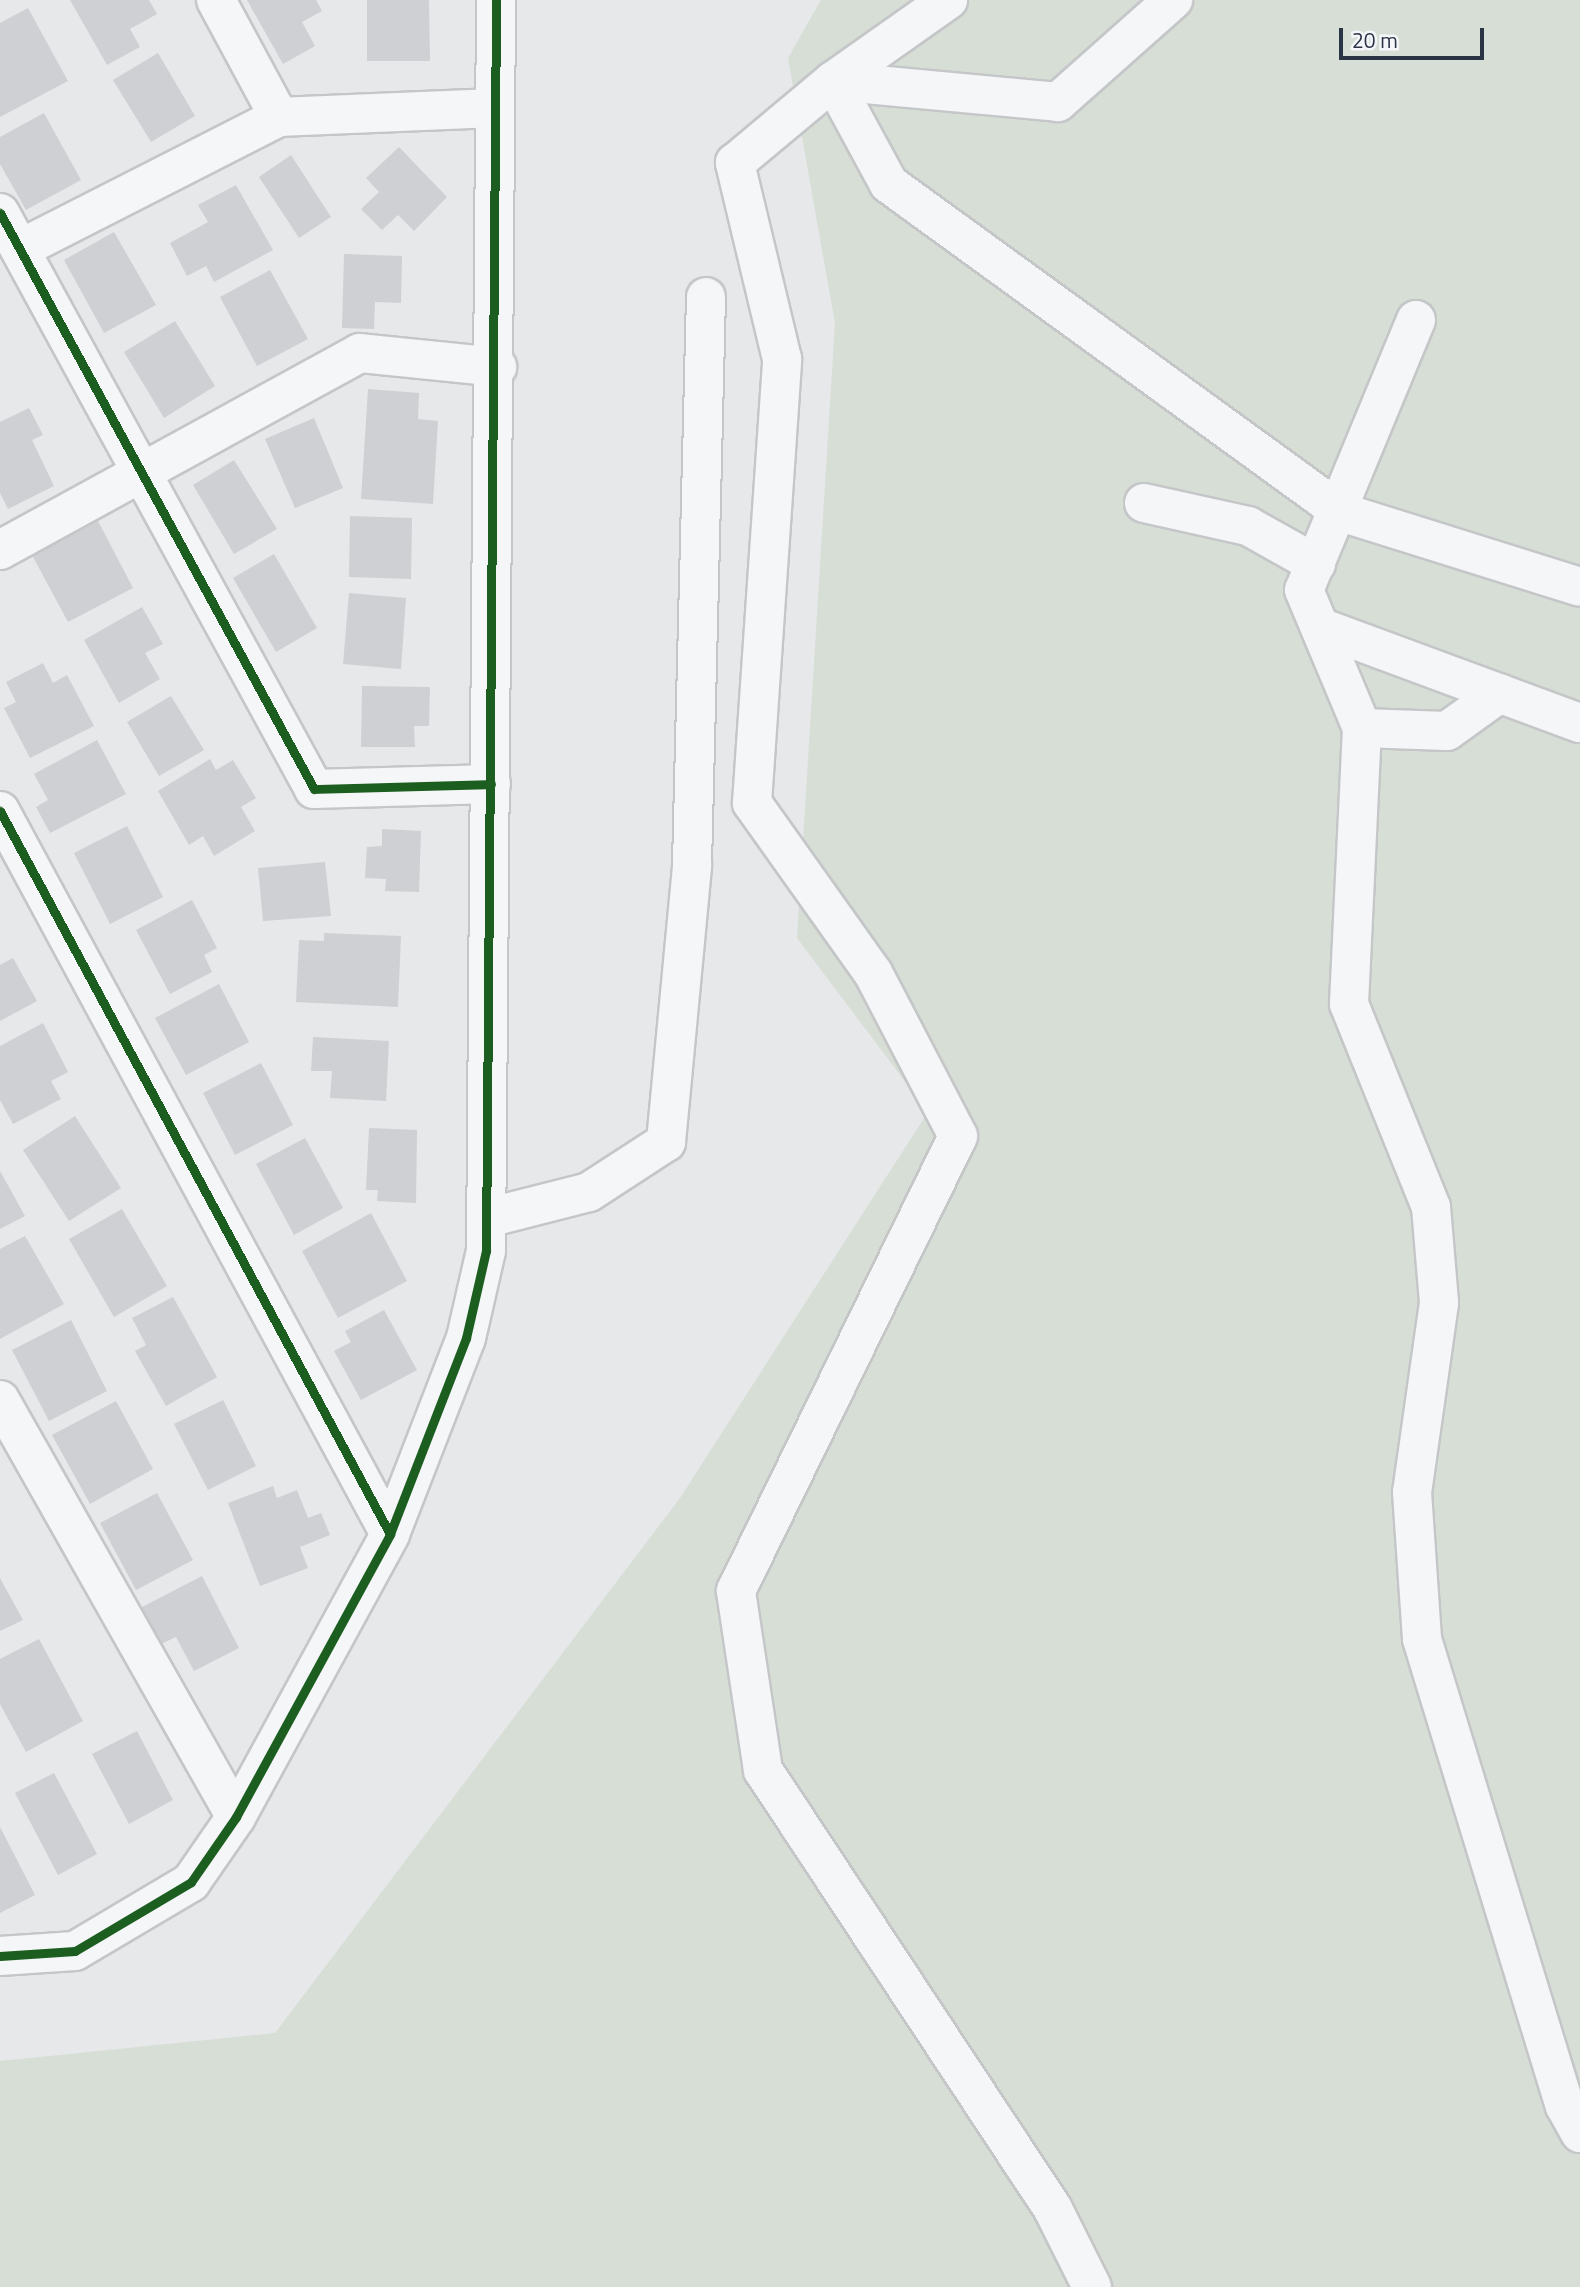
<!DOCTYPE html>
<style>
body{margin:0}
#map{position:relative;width:1580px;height:2287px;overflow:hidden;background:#e6e8ea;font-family:"Titillium Web",sans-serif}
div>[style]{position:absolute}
.green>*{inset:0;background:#d6ded6}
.building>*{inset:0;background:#ced0d3}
.roads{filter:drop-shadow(2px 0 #c4c6c8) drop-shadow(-2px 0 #c4c6c8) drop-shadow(0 2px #c4c6c8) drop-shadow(0 -2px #c4c6c8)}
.minor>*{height:38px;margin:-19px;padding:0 19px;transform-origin:19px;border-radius:19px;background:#f5f6f7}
.cycleway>*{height:9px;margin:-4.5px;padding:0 4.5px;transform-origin:4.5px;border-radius:4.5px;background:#1b5e20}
span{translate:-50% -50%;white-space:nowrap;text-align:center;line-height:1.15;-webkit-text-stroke:6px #f4f6f9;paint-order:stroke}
.scale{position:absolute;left:1339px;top:28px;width:145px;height:32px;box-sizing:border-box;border:4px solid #2b3445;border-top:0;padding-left:9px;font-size:21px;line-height:24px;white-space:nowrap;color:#2b3445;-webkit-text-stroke:5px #f4f6f9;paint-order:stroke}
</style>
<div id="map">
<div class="green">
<i style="clip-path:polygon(821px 0,1580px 0,1580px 2287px,0 2287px,0 2061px,275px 2033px,680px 1498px,928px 1112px,797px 938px,835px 323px,788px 58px)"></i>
</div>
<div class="building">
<i style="clip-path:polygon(70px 0,149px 0,157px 14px,130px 29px,140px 47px,107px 65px)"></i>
<i style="clip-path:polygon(247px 0,316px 0,322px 11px,302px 22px,315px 46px,283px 64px)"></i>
<i style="clip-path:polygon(367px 0,429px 0,430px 61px,367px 61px)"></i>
<i style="clip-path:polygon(28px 8px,68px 81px,0 117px,0 23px)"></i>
<i style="clip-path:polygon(158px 53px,195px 116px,151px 142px,113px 80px)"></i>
<i style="clip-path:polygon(44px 113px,81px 180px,26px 210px,0 164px,0 137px)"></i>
<i style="clip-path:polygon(399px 147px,447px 197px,414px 231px,398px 215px,382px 230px,361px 209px,379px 192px,366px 178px)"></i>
<i style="clip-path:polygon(291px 155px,331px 217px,299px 238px,259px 177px)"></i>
<i style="clip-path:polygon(236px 185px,273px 250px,214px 282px,206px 266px,187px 276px,170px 243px,208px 222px,198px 205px)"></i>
<i style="clip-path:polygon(114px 232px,156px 305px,104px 333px,64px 260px)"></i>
<i style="clip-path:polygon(344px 254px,402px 256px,401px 303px,375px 302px,374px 329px,342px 328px)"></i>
<i style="clip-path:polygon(270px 270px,308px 339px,257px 366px,220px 297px)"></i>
<i style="clip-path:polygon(175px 321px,215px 386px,164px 418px,124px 352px)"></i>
<i style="clip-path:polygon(368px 389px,419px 393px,418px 419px,438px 421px,433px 504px,361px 499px)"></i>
<i style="clip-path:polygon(29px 408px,43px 435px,32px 440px,54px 486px,8px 509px,0 493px,0 422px)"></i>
<i style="clip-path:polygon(314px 418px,343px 488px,295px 508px,265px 439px)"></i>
<i style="clip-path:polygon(234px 460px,277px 529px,234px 554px,193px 485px)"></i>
<i style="clip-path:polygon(350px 516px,412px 518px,411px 579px,349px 577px)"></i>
<i style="clip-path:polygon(98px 521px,133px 588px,68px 622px,32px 555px)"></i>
<i style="clip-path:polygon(274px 554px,317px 628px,276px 652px,233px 578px)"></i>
<i style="clip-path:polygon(349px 593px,406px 598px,401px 669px,343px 664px)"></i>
<i style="clip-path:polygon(142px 607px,163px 644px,145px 653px,160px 679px,119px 703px,84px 640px)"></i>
<i style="clip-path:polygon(43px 663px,53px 683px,67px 675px,94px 726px,30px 758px,4px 708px,16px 702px,6px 682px)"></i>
<i style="clip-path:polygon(362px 686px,430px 687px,429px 726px,414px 726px,415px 747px,361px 747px)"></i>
<i style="clip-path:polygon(171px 696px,204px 750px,159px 776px,127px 722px)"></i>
<i style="clip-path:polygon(97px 740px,126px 794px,50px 833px,36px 807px,48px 800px,34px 774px)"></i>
<i style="clip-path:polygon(210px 759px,216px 770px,233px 760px,256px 798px,241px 807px,255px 831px,214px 856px,203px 836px,189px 845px,158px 791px)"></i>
<i style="clip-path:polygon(127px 826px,163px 897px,110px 924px,74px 853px)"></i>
<i style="clip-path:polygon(382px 829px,421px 831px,419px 892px,385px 891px,386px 879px,365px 878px,367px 847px,382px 846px)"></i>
<i style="clip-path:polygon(325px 862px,331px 916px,263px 921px,258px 868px)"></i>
<i style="clip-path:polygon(192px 900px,217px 948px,204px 955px,212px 972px,170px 994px,136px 930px)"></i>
<i style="clip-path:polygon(324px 933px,401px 936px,398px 1007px,296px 1002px,299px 940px,324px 941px)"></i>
<i style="clip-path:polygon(13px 958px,37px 1001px,0 1021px,0 965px)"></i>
<i style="clip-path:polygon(219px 984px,249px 1042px,186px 1075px,155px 1018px)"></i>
<i style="clip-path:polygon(43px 1023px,68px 1072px,51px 1081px,61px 1099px,13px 1124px,0 1100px,0 1046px)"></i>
<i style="clip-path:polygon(313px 1037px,389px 1041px,386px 1101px,330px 1098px,332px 1071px,311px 1071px)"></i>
<i style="clip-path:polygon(261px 1063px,293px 1125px,235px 1155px,203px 1093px)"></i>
<i style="clip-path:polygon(75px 1116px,121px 1188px,69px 1221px,23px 1150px)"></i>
<i style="clip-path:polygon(369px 1128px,417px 1130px,416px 1203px,377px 1201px,378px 1190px,366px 1190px)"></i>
<i style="clip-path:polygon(305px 1138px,343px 1208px,294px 1235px,256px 1164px)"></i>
<i style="clip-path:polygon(0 1171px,25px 1216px,0 1229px)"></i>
<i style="clip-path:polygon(122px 1209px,167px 1286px,114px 1317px,69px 1239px)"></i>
<i style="clip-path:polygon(371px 1213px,407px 1281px,338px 1318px,302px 1251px)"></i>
<i style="clip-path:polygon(25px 1236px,64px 1304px,0 1339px,0 1249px)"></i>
<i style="clip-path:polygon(173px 1297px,217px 1377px,166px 1406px,135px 1351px,146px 1345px,132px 1318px)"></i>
<i style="clip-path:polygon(384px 1310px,417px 1370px,361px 1400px,334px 1351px,351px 1342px,345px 1331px)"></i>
<i style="clip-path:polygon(71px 1320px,107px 1391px,49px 1421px,12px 1350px)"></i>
<i style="clip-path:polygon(223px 1400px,256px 1466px,208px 1490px,174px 1424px)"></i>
<i style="clip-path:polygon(116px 1401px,153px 1469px,90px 1504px,52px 1435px)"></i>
<i style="clip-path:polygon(273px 1486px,277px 1498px,297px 1490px,308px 1518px,321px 1513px,330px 1535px,300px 1547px,308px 1568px,260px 1586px,228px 1503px)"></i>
<i style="clip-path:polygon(157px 1493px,193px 1560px,136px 1590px,100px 1523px)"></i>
<i style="clip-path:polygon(202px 1576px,239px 1648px,194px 1671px,176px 1637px,161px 1644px,142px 1607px)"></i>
<i style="clip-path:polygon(0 1578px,23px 1620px,0 1631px)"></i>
<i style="clip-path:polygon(39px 1639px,83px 1721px,26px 1752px,0 1704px,0 1659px)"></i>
<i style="clip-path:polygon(137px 1731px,173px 1800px,129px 1824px,92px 1754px)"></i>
<i style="clip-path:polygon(54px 1773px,97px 1854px,58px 1875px,15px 1793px)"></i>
<i style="clip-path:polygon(0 1827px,35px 1895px,0 1913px)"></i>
</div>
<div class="roads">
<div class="minor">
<i style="left:216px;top:0;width:133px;rotate:61.7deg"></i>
<i style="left:833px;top:81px;width:226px;rotate:5.3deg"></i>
<i style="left:1058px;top:102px;width:154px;rotate:-41.6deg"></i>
<i style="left:833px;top:81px;width:141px;rotate:-35.2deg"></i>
<i style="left:0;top:213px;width:656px;rotate:61.4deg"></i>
<i style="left:314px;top:789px;width:177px;rotate:-1.6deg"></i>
<i style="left:20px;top:249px;width:291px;rotate:-27deg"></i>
<i style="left:279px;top:117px;width:215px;rotate:-2.4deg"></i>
<i style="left:1416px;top:320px;width:292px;rotate:112.5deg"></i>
<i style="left:1304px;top:590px;width:150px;rotate:67.2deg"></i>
<i style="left:1362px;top:728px;width:276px;rotate:92.7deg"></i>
<i style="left:1349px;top:1004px;width:219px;rotate:68deg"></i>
<i style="left:1431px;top:1207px;width:96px;rotate:85.2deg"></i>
<i style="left:1439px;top:1303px;width:191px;rotate:98.1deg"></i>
<i style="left:1412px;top:1492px;width:147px;rotate:86.1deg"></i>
<i style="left:1422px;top:1639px;width:488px;rotate:73deg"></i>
<i style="left:1565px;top:2106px;width:31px;rotate:61deg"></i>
<i style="left:1144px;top:503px;width:107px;rotate:12.5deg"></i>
<i style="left:1248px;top:526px;width:78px;rotate:29.2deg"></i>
<i style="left:0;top:550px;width:410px;rotate:-28.7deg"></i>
<i style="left:360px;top:353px;width:138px;rotate:5.8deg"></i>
<i style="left:1320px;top:627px;width:277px;rotate:20.3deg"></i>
<i style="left:1362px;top:728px;width:85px;rotate:2deg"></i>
<i style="left:1447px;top:731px;width:65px;rotate:-35.6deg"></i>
<i style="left:0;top:811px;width:821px;rotate:61.66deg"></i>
<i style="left:487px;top:1218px;width:105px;rotate:-14.3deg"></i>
<i style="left:589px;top:1192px;width:92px;rotate:-33deg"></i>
<i style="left:666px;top:1142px;width:278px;rotate:-84.6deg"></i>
<i style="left:692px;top:865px;width:568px;rotate:-88.59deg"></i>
<i style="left:0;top:1400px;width:479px;rotate:60.5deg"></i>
<i style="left:0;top:1956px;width:75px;rotate:-3.8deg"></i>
<i style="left:75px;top:1951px;width:135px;rotate:-30.7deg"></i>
<i style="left:191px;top:1882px;width:79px;rotate:-55.3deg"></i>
<i style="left:236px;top:1817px;width:322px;rotate:-61.4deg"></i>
<i style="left:390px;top:1534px;width:210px;rotate:-68.8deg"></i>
<i style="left:466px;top:1338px;width:89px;rotate:-77.1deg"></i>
<i style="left:486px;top:1251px;width:1251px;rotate:-89.54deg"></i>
<i style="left:1092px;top:2287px;width:87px;rotate:-116.6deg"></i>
<i style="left:1053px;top:2209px;width:526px;rotate:-123.45deg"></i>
<i style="left:763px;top:1770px;width:181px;rotate:-98.6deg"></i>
<i style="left:736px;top:1591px;width:506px;rotate:-63.99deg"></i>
<i style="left:958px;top:1136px;width:184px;rotate:-117.5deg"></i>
<i style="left:873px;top:973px;width:209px;rotate:-125.4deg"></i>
<i style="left:752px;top:803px;width:445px;rotate:-86.1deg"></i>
<i style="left:782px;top:359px;width:202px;rotate:-103.5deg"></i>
<i style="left:735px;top:163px;width:128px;rotate:-39.9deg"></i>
<i style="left:833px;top:81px;width:117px;rotate:61.5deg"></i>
<i style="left:889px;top:184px;width:558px;rotate:35.97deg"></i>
<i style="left:1341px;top:512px;width:250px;rotate:17.4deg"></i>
</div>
</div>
<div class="cycleway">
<i style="left:0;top:213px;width:656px;rotate:61.4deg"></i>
<i style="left:314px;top:789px;width:177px;rotate:-1.6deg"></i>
<i style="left:0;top:811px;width:821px;rotate:61.66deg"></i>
<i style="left:0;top:1956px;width:75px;rotate:-3.8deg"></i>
<i style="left:75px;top:1951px;width:135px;rotate:-30.7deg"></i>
<i style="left:191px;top:1882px;width:79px;rotate:-55.3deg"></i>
<i style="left:236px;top:1817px;width:322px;rotate:-61.4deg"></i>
<i style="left:390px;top:1534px;width:210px;rotate:-68.8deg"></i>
<i style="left:466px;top:1338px;width:89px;rotate:-77.1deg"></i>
<i style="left:486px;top:1251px;width:1251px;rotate:-89.54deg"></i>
</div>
<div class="scale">20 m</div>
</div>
